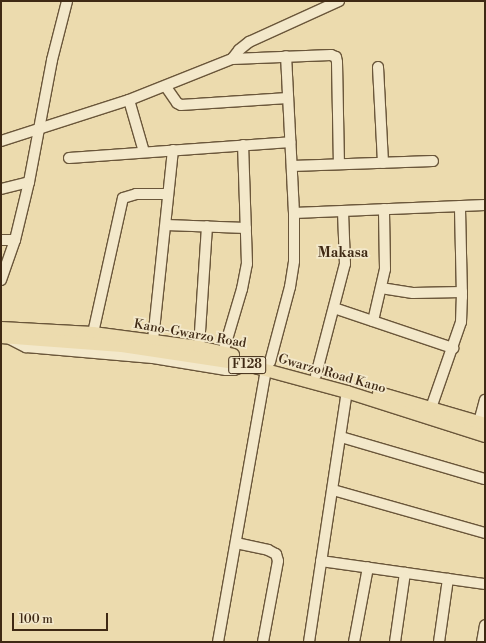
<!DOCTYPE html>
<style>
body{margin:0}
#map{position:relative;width:486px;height:643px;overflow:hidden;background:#ecdbae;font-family:"Libre Bodoni",serif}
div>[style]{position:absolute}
.roads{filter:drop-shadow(1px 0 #6a563a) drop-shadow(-1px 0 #6a563a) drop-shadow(0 1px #6a563a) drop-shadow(0 -1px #6a563a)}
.minor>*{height:10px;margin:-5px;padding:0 5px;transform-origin:5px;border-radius:5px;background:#f3e8ca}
.major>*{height:12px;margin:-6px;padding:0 6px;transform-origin:6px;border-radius:6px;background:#ecdbae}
span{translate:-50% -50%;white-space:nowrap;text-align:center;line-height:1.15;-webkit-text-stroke:3.5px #f3e8ca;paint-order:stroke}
.shield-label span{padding:1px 3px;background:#f3e8ca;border:1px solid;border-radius:3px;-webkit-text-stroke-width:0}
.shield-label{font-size:12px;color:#3f2914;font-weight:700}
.street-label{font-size:13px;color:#3f2914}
.neighbourhood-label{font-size:14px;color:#3f2914;font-weight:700}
.frame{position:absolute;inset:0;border:2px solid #3f2914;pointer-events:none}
.scale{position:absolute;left:12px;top:613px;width:96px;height:18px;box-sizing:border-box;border:2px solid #3f2914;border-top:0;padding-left:5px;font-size:12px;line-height:14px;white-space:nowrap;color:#3f2914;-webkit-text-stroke:3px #f3e8ca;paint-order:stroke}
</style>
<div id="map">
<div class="roads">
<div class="minor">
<i style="left:232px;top:59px;width:11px;rotate:-52deg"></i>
<i style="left:239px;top:50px;width:13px;rotate:-39deg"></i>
<i style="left:249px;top:42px;width:99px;rotate:-24.5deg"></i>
<i style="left:378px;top:67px;width:96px;rotate:87deg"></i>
<i style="left:166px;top:87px;width:19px;rotate:55deg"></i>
<i style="left:177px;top:103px;width:4px;rotate:27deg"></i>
<i style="left:181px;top:105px;width:107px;rotate:-3.7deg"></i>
<i style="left:129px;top:100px;width:54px;rotate:73.9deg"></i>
<i style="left:1px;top:141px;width:134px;rotate:-17.8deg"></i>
<i style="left:129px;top:100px;width:111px;rotate:-21.7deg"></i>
<i style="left:232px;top:59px;width:99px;rotate:-2.3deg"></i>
<i style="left:331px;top:55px;width:5px;rotate:22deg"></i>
<i style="left:336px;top:57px;width:5px;rotate:79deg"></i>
<i style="left:337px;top:62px;width:102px;rotate:88.9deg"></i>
<i style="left:69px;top:158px;width:222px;rotate:-4.1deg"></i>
<i style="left:292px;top:166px;width:141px;rotate:-2deg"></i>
<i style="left:1px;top:189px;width:29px;rotate:-14deg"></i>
<i style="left:294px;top:213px;width:191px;rotate:-2.4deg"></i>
<i style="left:166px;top:225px;width:80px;rotate:2.1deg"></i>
<i style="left:1px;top:240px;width:14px"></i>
<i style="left:1px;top:280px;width:42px;rotate:-70.7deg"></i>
<i style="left:15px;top:240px;width:60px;rotate:-76.4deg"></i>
<i style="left:29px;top:182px;width:124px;rotate:-79.3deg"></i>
<i style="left:52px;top:60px;width:61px;rotate:-75.7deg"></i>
<i style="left:381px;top:288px;width:32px;rotate:9deg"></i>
<i style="left:413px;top:293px;width:49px;rotate:-1.2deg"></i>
<i style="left:334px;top:308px;width:126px;rotate:18.6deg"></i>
<i style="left:373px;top:321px;width:53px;rotate:-77deg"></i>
<i style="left:385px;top:269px;width:60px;rotate:-91deg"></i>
<i style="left:93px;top:333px;width:138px;rotate:-77.5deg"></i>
<i style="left:123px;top:198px;width:14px;rotate:-17deg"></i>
<i style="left:136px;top:194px;width:32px"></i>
<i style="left:10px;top:339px;width:18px;rotate:27deg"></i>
<i style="left:26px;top:347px;width:127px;rotate:5deg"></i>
<i style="left:153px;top:358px;width:74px;rotate:9.3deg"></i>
<i style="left:226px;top:370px;width:8px"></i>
<i style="left:234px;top:370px;width:14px;rotate:-21deg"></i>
<i style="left:153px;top:340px;width:191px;rotate:-84deg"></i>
<i style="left:199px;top:347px;width:121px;rotate:-86.2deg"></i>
<i style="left:223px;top:353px;width:67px;rotate:-73.5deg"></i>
<i style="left:242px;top:289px;width:25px;rotate:-79deg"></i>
<i style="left:247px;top:264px;width:119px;rotate:-91.9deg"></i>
<i style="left:270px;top:362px;width:78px;rotate:-75.1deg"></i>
<i style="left:290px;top:287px;width:26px;rotate:-81deg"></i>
<i style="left:294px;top:261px;width:48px;rotate:-90deg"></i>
<i style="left:294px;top:213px;width:157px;rotate:-92.9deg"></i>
<i style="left:316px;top:375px;width:115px;rotate:-75.4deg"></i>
<i style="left:345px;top:264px;width:53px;rotate:-92.2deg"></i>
<i style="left:431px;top:408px;width:91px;rotate:-70.8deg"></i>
<i style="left:461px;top:322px;width:25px;rotate:-88deg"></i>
<i style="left:462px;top:297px;width:91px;rotate:-91.3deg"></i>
<i style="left:479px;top:422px;width:23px;rotate:-75deg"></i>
<i style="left:341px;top:437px;width:150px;rotate:16.3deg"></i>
<i style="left:333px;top:490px;width:158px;rotate:15.8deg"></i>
<i style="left:236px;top:543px;width:33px;rotate:12deg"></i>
<i style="left:268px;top:550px;width:9px;rotate:27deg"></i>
<i style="left:276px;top:554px;width:7px;rotate:74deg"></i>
<i style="left:278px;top:561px;width:82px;rotate:100.5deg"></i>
<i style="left:321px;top:561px;width:166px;rotate:8deg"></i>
<i style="left:218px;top:642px;width:277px;rotate:-80deg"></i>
<i style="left:309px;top:642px;width:253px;rotate:-81.4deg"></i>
<i style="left:354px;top:642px;width:76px;rotate:-79.4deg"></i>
<i style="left:395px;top:642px;width:70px;rotate:-81.8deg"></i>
<i style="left:439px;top:642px;width:64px;rotate:-81.9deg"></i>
<i style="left:482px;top:642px;width:17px;rotate:-80deg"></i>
</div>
<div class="major">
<i style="left:1px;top:328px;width:92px;rotate:3.1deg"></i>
<i style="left:93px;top:333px;width:107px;rotate:7.5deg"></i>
<i style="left:199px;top:347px;width:35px;rotate:13deg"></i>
<i style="left:1px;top:337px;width:121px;rotate:4.3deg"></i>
<i style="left:122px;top:346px;width:126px;rotate:8.6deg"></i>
<i style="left:247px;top:365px;width:104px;rotate:15.1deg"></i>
<i style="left:347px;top:392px;width:145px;rotate:17.7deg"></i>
<i style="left:379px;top:393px;width:110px;rotate:16.3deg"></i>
</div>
</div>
<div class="shield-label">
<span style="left:247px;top:365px">F128</span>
</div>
<div class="street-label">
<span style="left:190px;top:334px;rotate:10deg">Kano-Gwarzo Road</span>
<span style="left:332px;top:374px;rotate:16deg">Gwarzo Road Kano</span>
</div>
<div class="neighbourhood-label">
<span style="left:343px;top:253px">Makasa</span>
</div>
<div class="frame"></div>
<div class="scale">100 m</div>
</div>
